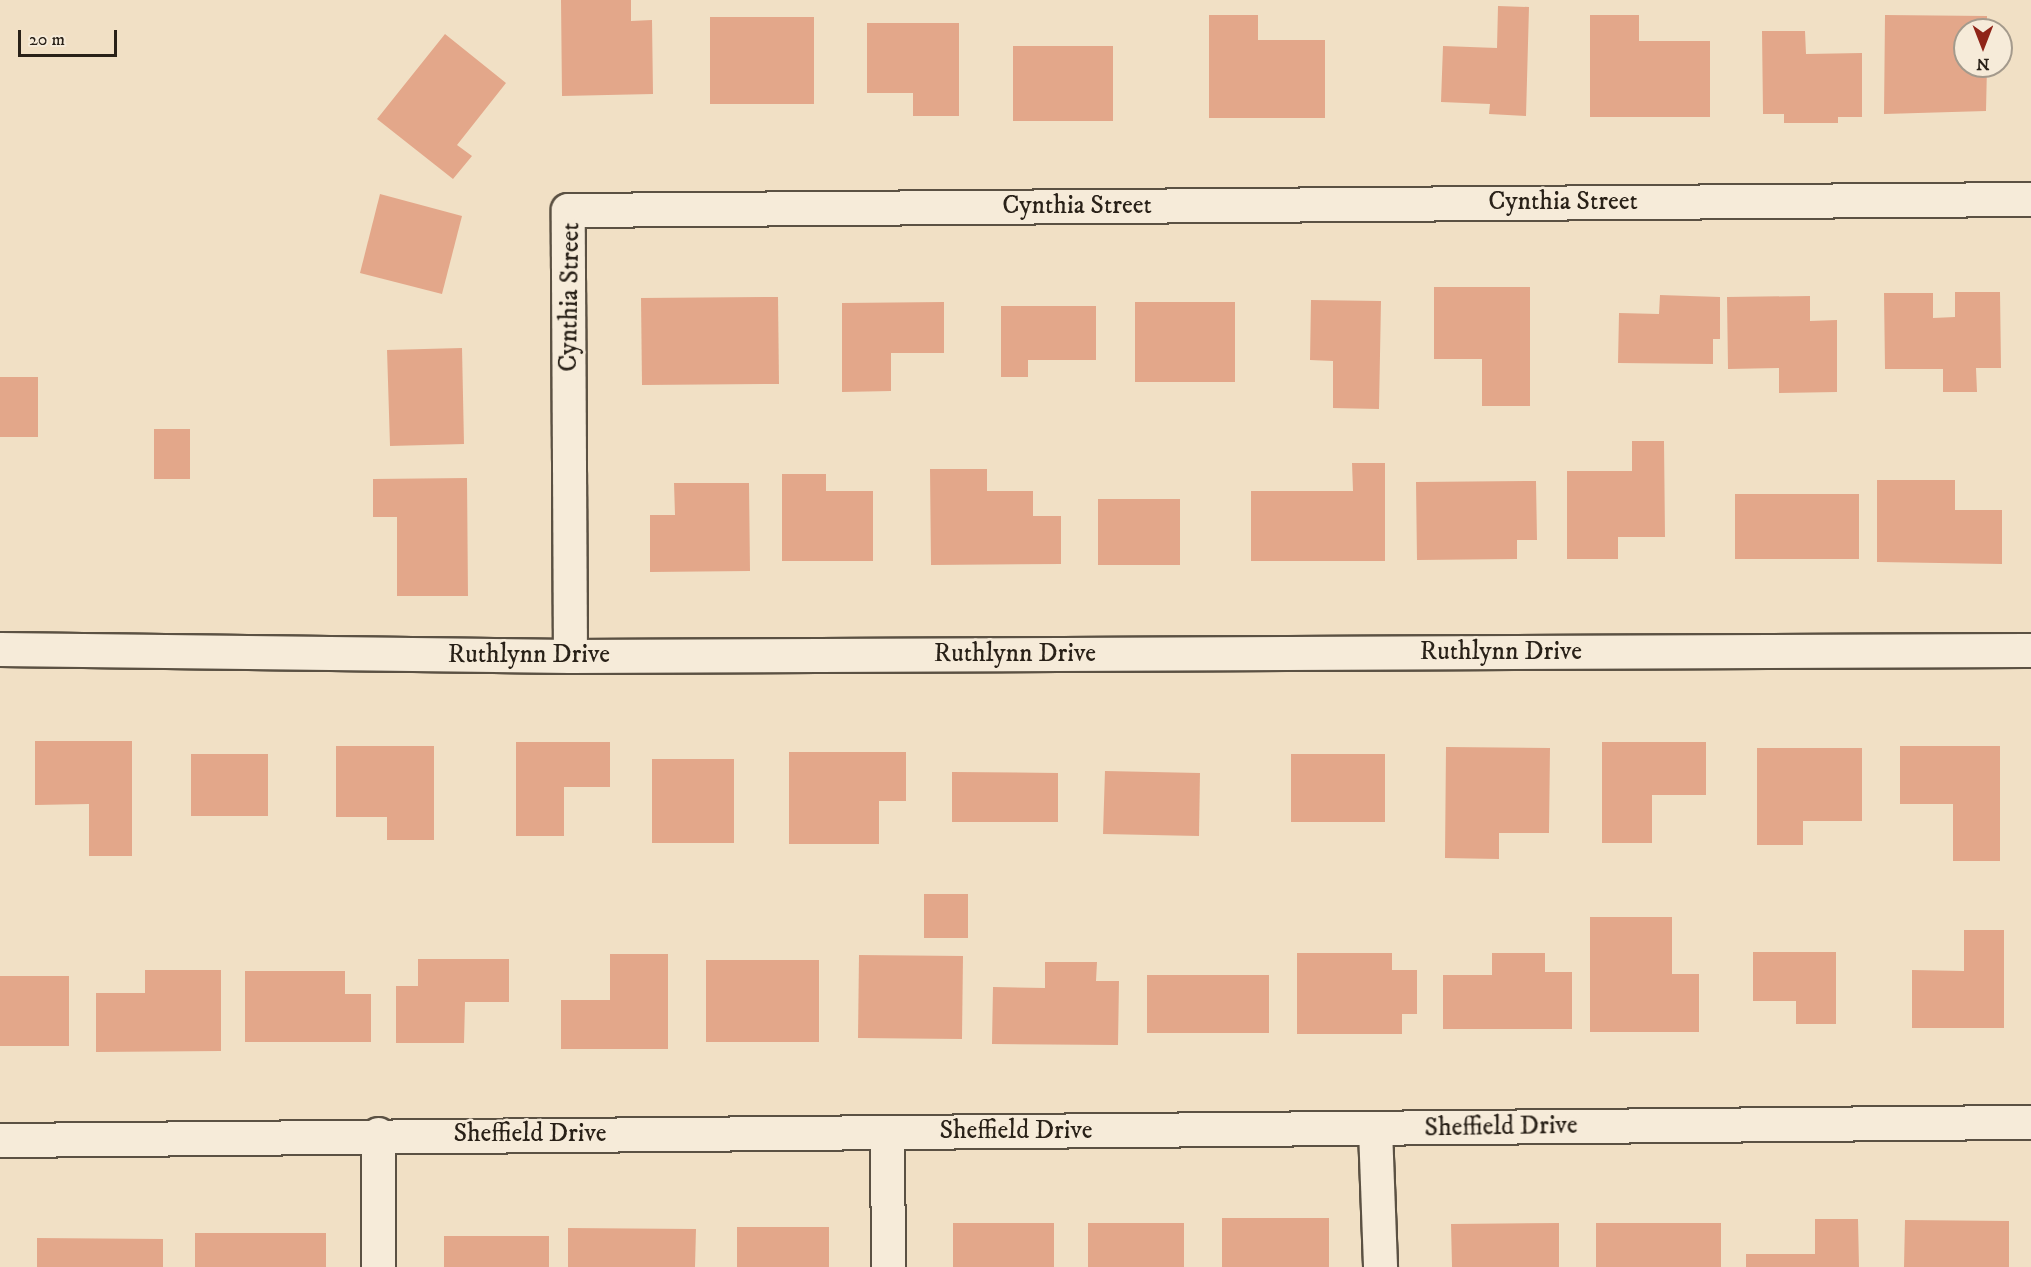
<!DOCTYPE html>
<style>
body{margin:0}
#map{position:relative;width:2031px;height:1267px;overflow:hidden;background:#f1e0c5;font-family:"IM FELL DW Pica",serif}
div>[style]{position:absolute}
.building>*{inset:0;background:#e3a78a}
.roads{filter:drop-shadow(2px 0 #5b5143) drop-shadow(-2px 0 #5b5143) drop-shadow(0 2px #5b5143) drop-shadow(0 -2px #5b5143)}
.minor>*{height:33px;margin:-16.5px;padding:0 16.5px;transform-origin:16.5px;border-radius:16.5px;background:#f6ebd9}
span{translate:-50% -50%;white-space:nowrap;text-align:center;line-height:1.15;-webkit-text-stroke:5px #f6ebd9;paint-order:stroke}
.street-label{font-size:26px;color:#292118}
.north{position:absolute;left:1953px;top:18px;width:60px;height:60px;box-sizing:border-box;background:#f6ebd9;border:2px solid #a49a8c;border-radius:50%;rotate:180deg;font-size:16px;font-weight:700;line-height:24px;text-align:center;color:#292118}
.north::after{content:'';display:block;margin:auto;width:21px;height:27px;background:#8f2418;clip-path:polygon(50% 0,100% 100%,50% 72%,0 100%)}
.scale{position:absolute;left:18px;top:30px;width:99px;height:27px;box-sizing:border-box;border:3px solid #292118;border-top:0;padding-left:8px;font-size:18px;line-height:21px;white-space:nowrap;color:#292118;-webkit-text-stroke:4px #f6ebd9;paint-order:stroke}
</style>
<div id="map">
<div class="building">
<i style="clip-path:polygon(561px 0,631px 0,631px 21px,652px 20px,653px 94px,562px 96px)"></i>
<i style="clip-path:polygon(1498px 6px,1529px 7px,1526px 116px,1489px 114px,1490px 104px,1441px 102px,1443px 46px,1497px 48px)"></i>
<i style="clip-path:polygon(1209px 15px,1258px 15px,1258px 40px,1325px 40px,1325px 118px,1209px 118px)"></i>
<i style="clip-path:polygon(1590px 15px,1639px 15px,1639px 41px,1710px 41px,1710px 117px,1590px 117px)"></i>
<i style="clip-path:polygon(1885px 15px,1987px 16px,1987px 30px,1965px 30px,1965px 66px,1987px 66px,1986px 111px,1884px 114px)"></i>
<i style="clip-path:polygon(710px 17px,814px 17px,814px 104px,710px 104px)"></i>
<i style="clip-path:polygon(867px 23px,959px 23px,959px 116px,913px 116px,913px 93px,867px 93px)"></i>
<i style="clip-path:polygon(1762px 31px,1805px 31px,1806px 54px,1862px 53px,1862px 117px,1838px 117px,1838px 123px,1784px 123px,1784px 114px,1763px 114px)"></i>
<i style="clip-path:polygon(445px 34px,506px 83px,457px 145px,472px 156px,453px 179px,377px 119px)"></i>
<i style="clip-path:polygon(1013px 46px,1113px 46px,1113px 121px,1013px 121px)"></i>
<i style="clip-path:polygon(380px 194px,462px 216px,442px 294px,360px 273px)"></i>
<i style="clip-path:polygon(1434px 287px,1530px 287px,1530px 406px,1482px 406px,1482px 359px,1434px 359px)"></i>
<i style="clip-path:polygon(1955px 292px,2000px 292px,2001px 368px,1976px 368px,1977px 392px,1943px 392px,1943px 369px,1885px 369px,1884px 293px,1933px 293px,1933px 318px,1955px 317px)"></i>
<i style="clip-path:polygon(1660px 295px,1720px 297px,1720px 339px,1713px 339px,1713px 364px,1618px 363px,1619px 313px,1659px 314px)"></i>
<i style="clip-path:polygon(1810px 296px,1810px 321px,1837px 320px,1837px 392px,1779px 393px,1779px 368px,1728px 369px,1727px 297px)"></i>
<i style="clip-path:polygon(778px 297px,779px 384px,642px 385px,641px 298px)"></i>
<i style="clip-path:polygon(1311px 300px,1381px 301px,1379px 409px,1333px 408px,1333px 361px,1310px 360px)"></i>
<i style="clip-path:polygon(944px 302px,944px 353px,891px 353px,891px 391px,842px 392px,842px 303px)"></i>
<i style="clip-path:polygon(1135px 302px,1235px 302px,1235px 382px,1135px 382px)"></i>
<i style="clip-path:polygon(1001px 306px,1096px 306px,1096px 360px,1028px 360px,1028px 377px,1001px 377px)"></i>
<i style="clip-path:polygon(462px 348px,464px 444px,390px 446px,387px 350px)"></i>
<i style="clip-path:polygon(0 377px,38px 377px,38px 437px,0 437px)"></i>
<i style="clip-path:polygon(154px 429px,190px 429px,190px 479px,154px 479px)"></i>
<i style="clip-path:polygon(1632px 441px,1664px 441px,1665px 537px,1618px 537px,1618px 559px,1567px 559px,1567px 471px,1632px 471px)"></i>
<i style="clip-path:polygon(1352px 463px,1385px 463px,1385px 561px,1251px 561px,1251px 491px,1353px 491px)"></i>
<i style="clip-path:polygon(930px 469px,987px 469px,987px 491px,1033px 491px,1033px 516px,1061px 516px,1061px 564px,931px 565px)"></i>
<i style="clip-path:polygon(782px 474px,826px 474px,826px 491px,873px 491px,873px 561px,782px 561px)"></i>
<i style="clip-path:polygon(467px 478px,468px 596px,397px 596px,397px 517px,373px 517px,373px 479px)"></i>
<i style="clip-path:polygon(1877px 480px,1955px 480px,1955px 510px,2002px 510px,2002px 564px,1877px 562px)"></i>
<i style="clip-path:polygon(1536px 481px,1537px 540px,1517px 540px,1517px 559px,1417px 560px,1416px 482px)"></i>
<i style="clip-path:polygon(674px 483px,749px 483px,750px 571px,650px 572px,650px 515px,675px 515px)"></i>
<i style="clip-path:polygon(1735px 494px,1859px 494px,1859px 559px,1735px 559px)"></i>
<i style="clip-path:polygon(1098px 499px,1180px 499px,1180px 565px,1098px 565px)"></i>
<i style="clip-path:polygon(35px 741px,132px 741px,132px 856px,89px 856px,89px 804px,35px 805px)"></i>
<i style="clip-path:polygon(516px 742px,610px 742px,610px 787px,564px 787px,564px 836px,516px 836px)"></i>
<i style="clip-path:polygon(1602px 742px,1706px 742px,1706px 795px,1652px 795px,1652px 843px,1602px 843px)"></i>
<i style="clip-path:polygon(336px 746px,434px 746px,434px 840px,387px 840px,387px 817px,336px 817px)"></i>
<i style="clip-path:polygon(1900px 746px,2000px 746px,2000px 861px,1953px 861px,1953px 804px,1900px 804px)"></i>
<i style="clip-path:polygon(1446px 747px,1550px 748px,1549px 833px,1499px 833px,1499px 859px,1445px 858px)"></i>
<i style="clip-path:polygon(1757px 748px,1862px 748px,1862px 821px,1803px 821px,1803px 845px,1757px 845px)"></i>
<i style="clip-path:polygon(789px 752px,906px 752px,906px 801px,879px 801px,879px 844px,789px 844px)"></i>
<i style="clip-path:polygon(191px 754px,268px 754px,268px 816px,191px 816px)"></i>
<i style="clip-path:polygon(1291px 754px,1385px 754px,1385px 822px,1291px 822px)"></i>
<i style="clip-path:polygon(652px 759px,734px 759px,734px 843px,652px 843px)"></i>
<i style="clip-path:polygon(1105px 771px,1200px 773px,1199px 836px,1103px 834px)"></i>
<i style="clip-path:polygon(952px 772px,1058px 773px,1058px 822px,952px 822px)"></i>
<i style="clip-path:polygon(924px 894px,968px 894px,968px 938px,924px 938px)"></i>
<i style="clip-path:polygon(1590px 917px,1672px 917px,1672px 974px,1699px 974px,1699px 1032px,1590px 1032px)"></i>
<i style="clip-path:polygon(1964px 930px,2004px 930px,2004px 1028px,1912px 1028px,1912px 970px,1964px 971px)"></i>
<i style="clip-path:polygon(1753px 952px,1836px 952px,1836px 1024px,1796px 1024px,1796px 1001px,1753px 1001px)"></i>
<i style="clip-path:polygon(1297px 953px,1392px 953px,1392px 970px,1417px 970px,1417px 1014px,1402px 1014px,1402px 1034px,1297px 1034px)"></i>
<i style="clip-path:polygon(1492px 953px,1545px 953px,1545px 972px,1572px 972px,1572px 1029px,1443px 1029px,1443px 975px,1492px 975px)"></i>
<i style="clip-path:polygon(610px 954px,668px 954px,668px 1049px,561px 1049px,561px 1000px,610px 1000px)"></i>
<i style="clip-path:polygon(859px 955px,963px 956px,962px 1039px,858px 1038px)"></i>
<i style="clip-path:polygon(418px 959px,509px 959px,509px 1002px,465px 1002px,464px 1043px,396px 1043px,396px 986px,418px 986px)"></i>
<i style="clip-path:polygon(706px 960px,819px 960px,819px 1042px,706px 1042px)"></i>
<i style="clip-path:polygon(1045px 962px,1097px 962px,1096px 981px,1119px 981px,1118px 1045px,992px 1044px,993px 987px,1045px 988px)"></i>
<i style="clip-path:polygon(145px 970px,221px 970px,221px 1051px,96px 1052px,96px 993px,145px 993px)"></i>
<i style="clip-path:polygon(245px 971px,345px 971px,345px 994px,371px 994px,371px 1042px,245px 1042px)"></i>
<i style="clip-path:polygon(1147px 975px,1269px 975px,1269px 1033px,1147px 1033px)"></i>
<i style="clip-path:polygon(0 976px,69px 976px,69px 1046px,0 1046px)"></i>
<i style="clip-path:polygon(1222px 1218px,1329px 1218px,1329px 1267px,1222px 1267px)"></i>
<i style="clip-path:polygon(1815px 1219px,1858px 1219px,1859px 1267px,1746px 1267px,1746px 1254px,1815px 1254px)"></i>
<i style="clip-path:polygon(1905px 1220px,2009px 1221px,2009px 1267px,1904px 1267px)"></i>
<i style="clip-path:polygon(953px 1223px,1054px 1223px,1054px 1267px,953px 1267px)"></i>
<i style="clip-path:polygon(1088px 1223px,1184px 1223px,1184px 1267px,1088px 1267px)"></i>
<i style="clip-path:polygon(1559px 1223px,1559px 1267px,1452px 1267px,1451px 1224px)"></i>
<i style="clip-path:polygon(1596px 1223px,1721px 1223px,1721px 1267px,1596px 1267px)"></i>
<i style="clip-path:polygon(737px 1227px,829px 1227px,829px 1267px,737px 1267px)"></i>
<i style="clip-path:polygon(568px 1228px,696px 1229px,695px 1267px,568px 1267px)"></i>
<i style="clip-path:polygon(195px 1233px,326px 1233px,326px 1267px,195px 1267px)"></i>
<i style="clip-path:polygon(444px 1236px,549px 1236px,549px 1267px,444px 1267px)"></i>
<i style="clip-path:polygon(37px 1238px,163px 1239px,163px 1267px,37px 1267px)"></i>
</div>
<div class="roads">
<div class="minor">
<i style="left:0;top:649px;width:570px;rotate:0.7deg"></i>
<i style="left:570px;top:656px;width:1461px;rotate:-0.24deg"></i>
<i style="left:570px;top:656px;width:446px;rotate:-90.3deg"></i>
<i style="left:568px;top:210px;width:1463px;rotate:-0.43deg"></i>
<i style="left:1375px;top:1129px;width:138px;rotate:87.9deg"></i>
<i style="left:887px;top:1132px;width:135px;rotate:89.6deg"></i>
<i style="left:0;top:1140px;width:2031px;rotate:-0.51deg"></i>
<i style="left:378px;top:1267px;width:133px;rotate:-90deg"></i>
</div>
</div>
<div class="street-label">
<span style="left:1563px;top:202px">Cynthia Street</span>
<span style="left:1077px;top:206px">Cynthia Street</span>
<span style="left:570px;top:297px;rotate:-89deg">Cynthia Street</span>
<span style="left:1501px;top:652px">Ruthlynn Drive</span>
<span style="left:1015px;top:654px">Ruthlynn Drive</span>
<span style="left:529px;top:655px">Ruthlynn Drive</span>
<span style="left:1501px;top:1127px;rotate:-1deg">Sheffield Drive</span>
<span style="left:1016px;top:1131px">Sheffield Drive</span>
<span style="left:530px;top:1134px">Sheffield Drive</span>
</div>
<div class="north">N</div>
<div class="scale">20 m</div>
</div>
